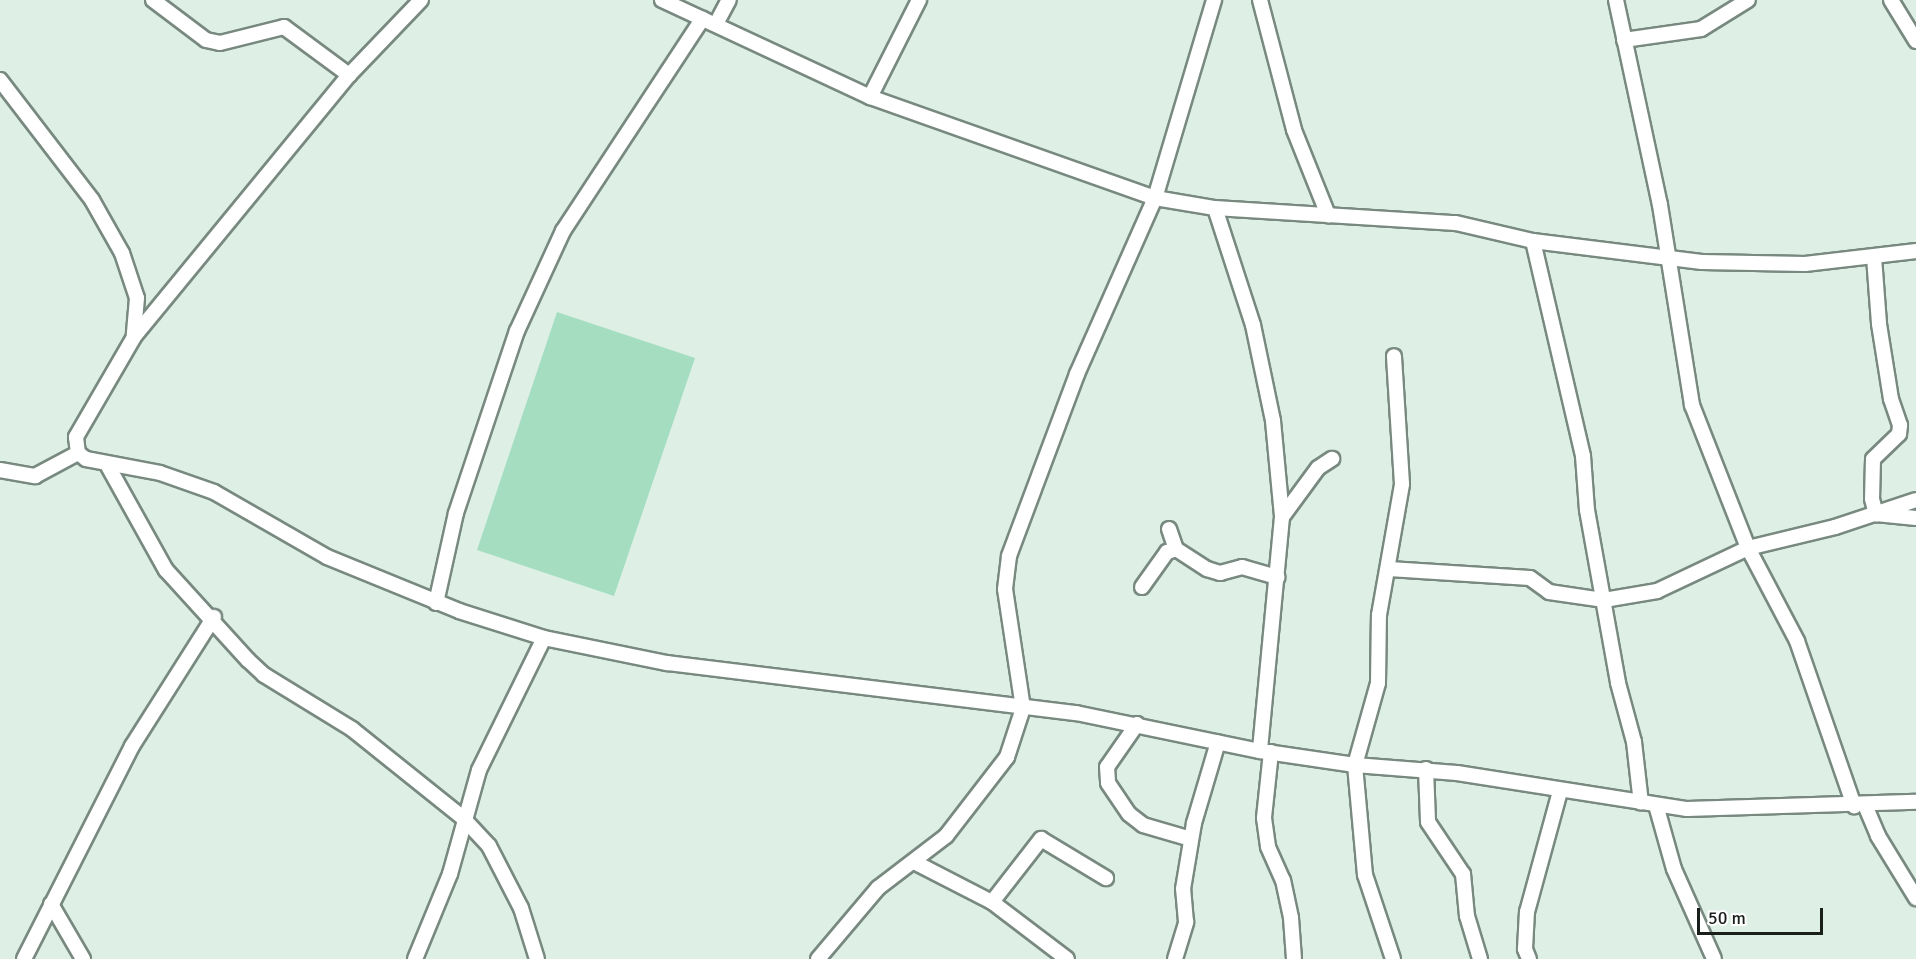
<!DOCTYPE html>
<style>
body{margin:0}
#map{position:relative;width:1916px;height:959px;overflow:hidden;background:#def0e6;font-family:Signika,sans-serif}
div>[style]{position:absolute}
.green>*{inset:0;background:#a4ddc0}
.roads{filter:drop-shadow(2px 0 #788980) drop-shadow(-2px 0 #788980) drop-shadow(0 2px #788980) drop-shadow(0 -2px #788980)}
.minor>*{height:14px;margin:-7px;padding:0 7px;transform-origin:7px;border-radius:7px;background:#fff}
span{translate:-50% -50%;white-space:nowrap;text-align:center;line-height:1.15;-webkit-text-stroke:4.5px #fff;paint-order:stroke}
.scale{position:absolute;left:1697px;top:908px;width:126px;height:27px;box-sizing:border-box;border:3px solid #19201c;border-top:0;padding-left:8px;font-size:18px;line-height:21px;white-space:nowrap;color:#19201c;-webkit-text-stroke:4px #fff;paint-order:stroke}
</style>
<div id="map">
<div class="green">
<i style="clip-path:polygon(557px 312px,695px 358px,614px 596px,477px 550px)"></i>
</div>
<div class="roads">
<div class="minor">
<i style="left:153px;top:0;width:66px;rotate:37deg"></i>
<i style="left:206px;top:40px;width:14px;rotate:12deg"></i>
<i style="left:220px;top:43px;width:66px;rotate:-14deg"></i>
<i style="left:284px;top:27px;width:81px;rotate:36.4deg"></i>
<i style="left:421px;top:0;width:104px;rotate:133.8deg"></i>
<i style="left:349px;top:75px;width:339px;rotate:129.4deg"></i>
<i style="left:134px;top:337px;width:116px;rotate:120.1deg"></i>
<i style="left:76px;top:437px;width:16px;rotate:83deg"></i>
<i style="left:78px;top:453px;width:10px;rotate:37deg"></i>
<i style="left:86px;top:459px;width:75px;rotate:10.7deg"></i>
<i style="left:160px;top:473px;width:57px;rotate:19.4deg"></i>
<i style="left:214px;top:492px;width:130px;rotate:29.9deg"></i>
<i style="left:327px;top:557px;width:143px;rotate:22.2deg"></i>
<i style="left:459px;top:611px;width:89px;rotate:17.6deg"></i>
<i style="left:544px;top:638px;width:126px;rotate:11.5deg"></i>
<i style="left:667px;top:663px;width:412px;rotate:7deg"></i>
<i style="left:1076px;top:713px;width:188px;rotate:11.7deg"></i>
<i style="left:1260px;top:751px;width:96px;rotate:8.4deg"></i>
<i style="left:1355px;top:765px;width:102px;rotate:4.5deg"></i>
<i style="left:1457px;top:773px;width:233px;rotate:8.9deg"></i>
<i style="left:1687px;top:809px;width:229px;rotate:-1.8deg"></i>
<i style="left:662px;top:0;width:230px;rotate:25deg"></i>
<i style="left:870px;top:97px;width:302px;rotate:19.5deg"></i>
<i style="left:1155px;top:198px;width:61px;rotate:9.5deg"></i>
<i style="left:1215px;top:208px;width:241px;rotate:3.6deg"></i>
<i style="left:1456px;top:223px;width:79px;rotate:13.2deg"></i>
<i style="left:1533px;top:241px;width:170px;rotate:7.1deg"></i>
<i style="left:1702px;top:262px;width:103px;rotate:1.1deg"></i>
<i style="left:1805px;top:264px;width:112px;rotate:-6.7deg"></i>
<i style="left:1260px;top:0;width:134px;rotate:75.3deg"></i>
<i style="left:1294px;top:130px;width:92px;rotate:68.2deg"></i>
<i style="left:1616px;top:0;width:210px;rotate:77.9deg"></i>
<i style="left:1660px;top:205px;width:203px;rotate:80.9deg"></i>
<i style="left:1692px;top:405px;width:154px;rotate:68.6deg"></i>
<i style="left:1748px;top:548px;width:105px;rotate:62.2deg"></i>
<i style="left:1797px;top:641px;width:175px;rotate:70.9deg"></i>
<i style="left:1891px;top:0;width:48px;rotate:58.6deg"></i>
<i style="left:716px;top:24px;width:27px;rotate:-62deg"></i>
<i style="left:1624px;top:40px;width:78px;rotate:-8.1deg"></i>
<i style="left:1701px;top:29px;width:55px;rotate:-31.7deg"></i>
<i style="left:0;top:80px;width:151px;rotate:52.5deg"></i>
<i style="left:92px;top:200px;width:61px;rotate:60.5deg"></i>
<i style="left:122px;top:253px;width:47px;rotate:71.6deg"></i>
<i style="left:137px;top:298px;width:37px;rotate:95deg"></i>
<i style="left:870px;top:97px;width:109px;rotate:-63.2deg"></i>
<i style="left:1215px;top:208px;width:123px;rotate:72deg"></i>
<i style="left:1253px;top:325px;width:98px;rotate:78.2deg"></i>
<i style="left:1273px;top:421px;width:96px;rotate:84.6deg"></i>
<i style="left:1282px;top:517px;width:235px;rotate:95.4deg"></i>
<i style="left:1533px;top:241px;width:221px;rotate:76.9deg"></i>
<i style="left:1583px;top:456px;width:54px;rotate:85.8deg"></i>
<i style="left:1587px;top:510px;width:176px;rotate:79.8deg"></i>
<i style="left:1618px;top:683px;width:61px;rotate:74.8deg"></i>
<i style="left:1634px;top:742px;width:61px;rotate:83.5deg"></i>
<i style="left:1874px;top:257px;width:67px;rotate:85.7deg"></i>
<i style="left:1879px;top:324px;width:76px;rotate:80.9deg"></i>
<i style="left:1891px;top:399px;width:28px;rotate:71deg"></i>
<i style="left:1900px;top:425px;width:9px;rotate:96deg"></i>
<i style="left:1899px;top:434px;width:36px;rotate:136deg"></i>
<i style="left:1873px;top:459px;width:40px;rotate:91.4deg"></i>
<i style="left:1872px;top:499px;width:16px;rotate:75deg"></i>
<i style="left:1876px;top:514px;width:40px;rotate:5.7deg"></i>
<i style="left:108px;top:466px;width:119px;rotate:60.9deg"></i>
<i style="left:166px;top:570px;width:122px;rotate:47.7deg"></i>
<i style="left:248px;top:660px;width:22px;rotate:43deg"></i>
<i style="left:264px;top:675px;width:103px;rotate:31.5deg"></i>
<i style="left:352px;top:729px;width:142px;rotate:38.7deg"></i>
<i style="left:463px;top:818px;width:38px;rotate:47deg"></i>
<i style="left:489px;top:846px;width:70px;rotate:62.7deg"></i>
<i style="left:521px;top:908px;width:53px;rotate:72.6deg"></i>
<i style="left:0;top:470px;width:36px;rotate:10deg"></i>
<i style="left:35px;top:476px;width:49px;rotate:-28.1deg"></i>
<i style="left:1282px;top:517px;width:61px;rotate:-53.7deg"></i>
<i style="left:1318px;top:468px;width:17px;rotate:-33deg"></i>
<i style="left:1169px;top:529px;width:21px;rotate:71deg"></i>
<i style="left:1176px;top:549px;width:37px;rotate:33deg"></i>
<i style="left:1207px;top:569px;width:14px;rotate:17deg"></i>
<i style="left:1220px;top:573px;width:23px;rotate:-15deg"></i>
<i style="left:1242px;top:567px;width:37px;rotate:16deg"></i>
<i style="left:1389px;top:569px;width:141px;rotate:3.7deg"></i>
<i style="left:1530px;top:578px;width:24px;rotate:36deg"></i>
<i style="left:1549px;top:592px;width:56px;rotate:8.3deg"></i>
<i style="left:1604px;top:600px;width:54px;rotate:-9.6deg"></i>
<i style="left:1657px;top:591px;width:101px;rotate:-25.3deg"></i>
<i style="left:1748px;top:548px;width:89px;rotate:-13.6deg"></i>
<i style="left:1835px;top:527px;width:85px;rotate:-18.4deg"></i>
<i style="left:1142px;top:587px;width:43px;rotate:-54.5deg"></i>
<i style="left:1167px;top:552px;width:9px;rotate:-18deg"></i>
<i style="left:436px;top:603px;width:92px;rotate:-77.5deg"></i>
<i style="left:456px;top:513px;width:192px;rotate:-71.5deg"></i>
<i style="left:517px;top:331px;width:110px;rotate:-65.3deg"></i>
<i style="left:563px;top:231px;width:254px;rotate:-56.7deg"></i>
<i style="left:1137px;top:724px;width:52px;rotate:124.9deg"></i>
<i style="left:1107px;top:767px;width:16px;rotate:86deg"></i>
<i style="left:1108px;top:783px;width:37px;rotate:56deg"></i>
<i style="left:1129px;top:814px;width:18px;rotate:38deg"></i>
<i style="left:1143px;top:825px;width:50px;rotate:16.3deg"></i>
<i style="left:1271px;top:752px;width:66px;rotate:96.1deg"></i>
<i style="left:1264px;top:818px;width:29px;rotate:82deg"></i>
<i style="left:1268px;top:847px;width:36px;rotate:66deg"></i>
<i style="left:1283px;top:880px;width:39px;rotate:78deg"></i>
<i style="left:1291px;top:918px;width:41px;rotate:85.8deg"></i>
<i style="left:1426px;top:769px;width:53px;rotate:87.8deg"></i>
<i style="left:1428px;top:822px;width:63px;rotate:56.1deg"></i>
<i style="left:1463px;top:874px;width:42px;rotate:84.6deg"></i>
<i style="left:1467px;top:916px;width:45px;rotate:73.2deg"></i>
<i style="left:1656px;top:805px;width:66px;rotate:74.3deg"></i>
<i style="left:1674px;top:869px;width:98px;rotate:66deg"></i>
<i style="left:1865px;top:805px;width:34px;rotate:67deg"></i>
<i style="left:1878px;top:836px;width:73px;rotate:58.5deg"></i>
<i style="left:916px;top:863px;width:85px;rotate:27.2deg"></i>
<i style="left:992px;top:902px;width:94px;rotate:37.2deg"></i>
<i style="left:992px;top:902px;width:80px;rotate:-52.1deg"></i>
<i style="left:1041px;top:839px;width:76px;rotate:31deg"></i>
<i style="left:51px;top:904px;width:64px;rotate:59.8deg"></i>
<i style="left:24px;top:959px;width:239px;rotate:-63.1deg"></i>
<i style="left:132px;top:746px;width:153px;rotate:-57.6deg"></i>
<i style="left:415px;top:959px;width:92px;rotate:-67.6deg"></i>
<i style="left:450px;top:874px;width:108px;rotate:-74.4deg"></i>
<i style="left:479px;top:770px;width:147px;rotate:-63.8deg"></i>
<i style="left:818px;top:959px;width:93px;rotate:-49.8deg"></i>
<i style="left:878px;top:888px;width:86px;rotate:-37.4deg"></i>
<i style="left:946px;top:836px;width:100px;rotate:-52.3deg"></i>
<i style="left:1007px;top:757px;width:52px;rotate:-71.9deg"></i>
<i style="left:1023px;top:708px;width:120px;rotate:-98.6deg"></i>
<i style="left:1005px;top:589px;width:33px;rotate:-83deg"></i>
<i style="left:1009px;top:556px;width:194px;rotate:-69.5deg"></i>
<i style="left:1077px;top:374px;width:193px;rotate:-66.1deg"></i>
<i style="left:1155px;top:198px;width:207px;rotate:-73.4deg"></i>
<i style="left:1175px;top:959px;width:39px;rotate:-73deg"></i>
<i style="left:1186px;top:922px;width:33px;rotate:-95deg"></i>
<i style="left:1183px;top:889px;width:67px;rotate:-80.5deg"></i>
<i style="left:1194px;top:823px;width:84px;rotate:-73.5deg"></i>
<i style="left:1393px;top:959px;width:89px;rotate:-108.4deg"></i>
<i style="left:1365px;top:875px;width:110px;rotate:-95.2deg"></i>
<i style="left:1355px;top:765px;width:85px;rotate:-74.3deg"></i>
<i style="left:1378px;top:683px;width:68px;rotate:-89.2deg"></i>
<i style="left:1379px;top:615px;width:133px;rotate:-80deg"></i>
<i style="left:1402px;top:484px;width:128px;rotate:-93.6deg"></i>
<i style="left:1529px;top:959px;width:11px;rotate:-112deg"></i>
<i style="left:1525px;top:949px;width:37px;rotate:-87deg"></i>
<i style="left:1527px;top:912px;width:125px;rotate:-74.7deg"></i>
</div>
</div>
<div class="scale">50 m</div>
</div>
